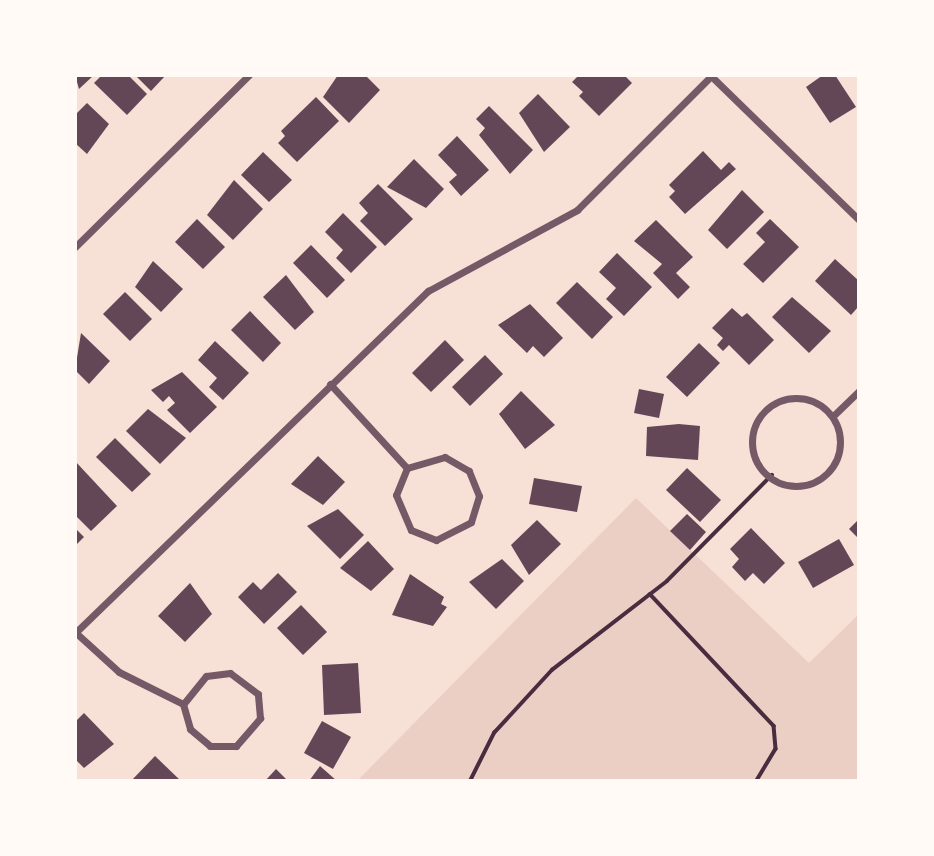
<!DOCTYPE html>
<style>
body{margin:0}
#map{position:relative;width:934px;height:856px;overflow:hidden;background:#f7e1d7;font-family:"Golos Text",sans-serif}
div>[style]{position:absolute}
.green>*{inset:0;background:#ebcfc5}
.building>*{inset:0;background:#644757}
.path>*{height:3.5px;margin:-1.75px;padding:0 1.75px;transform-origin:1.75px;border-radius:1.75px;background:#4a2c40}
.minor>*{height:7px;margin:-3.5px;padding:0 3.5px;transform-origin:3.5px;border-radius:3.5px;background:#755966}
.minor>.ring{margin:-3.5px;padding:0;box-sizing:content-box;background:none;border:7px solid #755966;border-radius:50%}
span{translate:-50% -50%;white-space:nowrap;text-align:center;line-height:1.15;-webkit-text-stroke:7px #fffaf5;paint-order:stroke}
.frame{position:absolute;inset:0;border:77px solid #fffaf5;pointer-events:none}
</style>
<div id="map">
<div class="green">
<i style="clip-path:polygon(636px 498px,809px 663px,859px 614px,859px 781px,357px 781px)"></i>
</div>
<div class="building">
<i style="clip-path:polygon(75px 75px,94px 75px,79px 89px)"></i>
<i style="clip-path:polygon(102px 75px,128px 75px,147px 94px,127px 115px,94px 83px)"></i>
<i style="clip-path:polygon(135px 75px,166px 75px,151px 91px)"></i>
<i style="clip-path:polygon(365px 75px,380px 90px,349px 123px,323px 97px,338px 75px)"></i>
<i style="clip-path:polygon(579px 75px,624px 75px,632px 83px,599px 116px,579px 96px,583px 92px,572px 82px)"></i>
<i style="clip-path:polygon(823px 75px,835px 75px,856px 107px,830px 123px,806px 87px)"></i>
<i style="clip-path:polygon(538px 94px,570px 127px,544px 152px,519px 113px)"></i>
<i style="clip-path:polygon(316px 97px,339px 121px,297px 162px,278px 143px,285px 136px,281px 131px)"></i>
<i style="clip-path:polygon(87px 103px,109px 124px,87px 154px,75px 143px,75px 115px)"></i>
<i style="clip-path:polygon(489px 106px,533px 150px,510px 174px,479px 135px,485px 128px,476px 119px)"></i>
<i style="clip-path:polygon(457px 136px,489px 170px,461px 196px,449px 182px,457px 175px,438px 155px)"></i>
<i style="clip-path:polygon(703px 151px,721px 170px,729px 162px,736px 169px,685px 214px,669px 197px,675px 191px,669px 185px)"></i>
<i style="clip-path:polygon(263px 152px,292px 180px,269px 202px,241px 175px)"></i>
<i style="clip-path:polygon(414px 159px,444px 189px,426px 208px,387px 187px)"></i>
<i style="clip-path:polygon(234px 180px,263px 209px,233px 240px,207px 215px)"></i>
<i style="clip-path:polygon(378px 184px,413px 219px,385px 246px,360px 221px,368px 213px,359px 203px)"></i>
<i style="clip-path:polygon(742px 190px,764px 212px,727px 249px,708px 230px)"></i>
<i style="clip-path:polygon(343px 213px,377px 247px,351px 273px,336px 258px,343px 250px,325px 232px)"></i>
<i style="clip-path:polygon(197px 219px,225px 247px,203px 269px,175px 242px)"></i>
<i style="clip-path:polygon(770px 219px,799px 247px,763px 283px,743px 264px,765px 242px,756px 233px)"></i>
<i style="clip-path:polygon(656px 220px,693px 257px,676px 273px,690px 287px,678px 299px,653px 273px,662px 264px,634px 241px)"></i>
<i style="clip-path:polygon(311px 245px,345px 280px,327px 298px,293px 263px)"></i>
<i style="clip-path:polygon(617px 253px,652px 287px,624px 316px,606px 299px,616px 288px,599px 272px)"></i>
<i style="clip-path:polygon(835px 259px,859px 281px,859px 306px,851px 315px,815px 281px)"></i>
<i style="clip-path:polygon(153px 261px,183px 289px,161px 312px,135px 287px)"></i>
<i style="clip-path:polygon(286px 275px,314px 312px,295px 330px,263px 297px)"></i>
<i style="clip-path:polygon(577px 282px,613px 317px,592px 339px,556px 303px)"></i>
<i style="clip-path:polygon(125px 292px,152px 319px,130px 341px,103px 314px)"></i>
<i style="clip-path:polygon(792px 297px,831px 331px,809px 353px,772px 317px)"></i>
<i style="clip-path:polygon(530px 304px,563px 338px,544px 357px,533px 346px,527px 353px,498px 325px)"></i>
<i style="clip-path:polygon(732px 308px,742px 317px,747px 313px,774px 340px,749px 365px,729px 345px,723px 351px,717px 345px,723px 338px,712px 328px)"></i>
<i style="clip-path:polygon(250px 311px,281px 343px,263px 362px,231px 330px)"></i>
<i style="clip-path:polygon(81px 333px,110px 361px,89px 384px,75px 370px)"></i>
<i style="clip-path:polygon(445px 340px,464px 360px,431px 392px,412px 373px)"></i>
<i style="clip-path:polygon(215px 341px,249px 373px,223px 400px,209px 387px,217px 378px,198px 360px)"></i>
<i style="clip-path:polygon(699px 343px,720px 363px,687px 397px,666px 377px)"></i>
<i style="clip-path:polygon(485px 355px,503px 374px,470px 406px,452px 387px)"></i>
<i style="clip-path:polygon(182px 372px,217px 407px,190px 433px,167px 410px,175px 403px,169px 396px,163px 402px,151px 390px)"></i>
<i style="clip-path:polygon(639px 389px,664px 394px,659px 418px,634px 413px)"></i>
<i style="clip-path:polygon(521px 391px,555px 425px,525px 449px,499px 414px)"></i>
<i style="clip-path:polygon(148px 409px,186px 438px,160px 464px,126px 431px)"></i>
<i style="clip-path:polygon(679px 424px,700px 426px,698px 460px,646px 456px,647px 427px)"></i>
<i style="clip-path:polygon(115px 438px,151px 474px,132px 492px,96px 457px)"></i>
<i style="clip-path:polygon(318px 456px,345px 482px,323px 505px,291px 484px)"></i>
<i style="clip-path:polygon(75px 461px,117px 506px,91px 531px,75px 515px)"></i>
<i style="clip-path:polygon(687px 468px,721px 500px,700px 522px,666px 490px)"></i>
<i style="clip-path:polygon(534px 478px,582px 486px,577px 512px,529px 504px)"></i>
<i style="clip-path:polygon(338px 509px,364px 535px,340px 559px,307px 526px)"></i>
<i style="clip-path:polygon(687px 514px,706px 532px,690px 550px,670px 531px)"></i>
<i style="clip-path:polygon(859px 519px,859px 539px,849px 529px)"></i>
<i style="clip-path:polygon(537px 520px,561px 544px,529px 575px,511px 545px)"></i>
<i style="clip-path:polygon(75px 528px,84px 537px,75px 546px)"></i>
<i style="clip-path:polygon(751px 528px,785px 563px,764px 584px,753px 573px,745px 581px,732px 567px,739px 559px,730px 549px)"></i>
<i style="clip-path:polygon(839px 539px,854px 565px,813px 588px,798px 562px)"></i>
<i style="clip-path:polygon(368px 541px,394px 569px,371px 591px,340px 568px)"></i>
<i style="clip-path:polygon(502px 559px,524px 581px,496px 609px,469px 582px)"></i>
<i style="clip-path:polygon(278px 573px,297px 592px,264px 624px,238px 597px,253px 582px,261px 590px)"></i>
<i style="clip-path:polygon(410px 574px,444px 597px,441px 604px,447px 607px,433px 626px,392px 615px)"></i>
<i style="clip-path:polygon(190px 583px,212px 614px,185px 642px,158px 616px)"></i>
<i style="clip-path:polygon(301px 605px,327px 632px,303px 655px,277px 628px)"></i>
<i style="clip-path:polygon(358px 663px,361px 713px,324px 715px,322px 665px)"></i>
<i style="clip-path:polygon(84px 713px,114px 744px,84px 768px,75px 759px,75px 722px)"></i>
<i style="clip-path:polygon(322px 721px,351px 737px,333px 769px,304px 753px)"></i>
<i style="clip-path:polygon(155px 756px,181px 781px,131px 781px)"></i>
<i style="clip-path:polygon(320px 766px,337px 781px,309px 781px)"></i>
<i style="clip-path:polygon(276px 769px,288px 781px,265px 781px)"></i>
</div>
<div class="path">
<i style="left:650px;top:594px;width:181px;rotate:46.8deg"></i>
<i style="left:774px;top:726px;width:23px;rotate:85deg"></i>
<i style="left:776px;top:749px;width:37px;rotate:121deg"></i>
<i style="left:470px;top:781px;width:54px;rotate:-63.4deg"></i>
<i style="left:494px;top:733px;width:86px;rotate:-47.4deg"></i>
<i style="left:552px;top:670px;width:145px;rotate:-37.7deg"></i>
<i style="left:667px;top:581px;width:149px;rotate:-45.3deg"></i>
</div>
<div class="minor">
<i style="left:710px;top:75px;width:208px;rotate:44.2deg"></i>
<i style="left:75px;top:247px;width:245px;rotate:-44.7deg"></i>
<i style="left:330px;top:384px;width:114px;rotate:47.5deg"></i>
<i style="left:407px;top:468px;width:29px;rotate:112deg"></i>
<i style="left:396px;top:495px;width:38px;rotate:67deg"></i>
<i style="left:411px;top:530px;width:27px;rotate:22deg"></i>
<i style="left:436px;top:540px;width:39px;rotate:-27deg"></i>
<i style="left:471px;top:522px;width:27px;rotate:-73deg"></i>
<i style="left:479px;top:496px;width:27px;rotate:-112deg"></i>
<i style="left:469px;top:471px;width:28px;rotate:-150deg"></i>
<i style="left:445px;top:457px;width:40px;rotate:164deg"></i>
<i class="ring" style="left:752px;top:398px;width:81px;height:81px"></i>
<i style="left:833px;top:416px;width:36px;rotate:-44deg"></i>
<i style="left:75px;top:632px;width:59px;rotate:42.3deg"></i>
<i style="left:119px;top:672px;width:72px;rotate:26.6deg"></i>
<i style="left:183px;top:704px;width:26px;rotate:74deg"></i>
<i style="left:190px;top:729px;width:26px;rotate:40deg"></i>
<i style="left:210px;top:746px;width:26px"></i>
<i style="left:236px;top:746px;width:37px;rotate:-49deg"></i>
<i style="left:260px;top:718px;width:24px;rotate:-95deg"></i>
<i style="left:258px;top:694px;width:35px;rotate:-143deg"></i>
<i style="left:230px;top:673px;width:24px;rotate:173deg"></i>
<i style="left:206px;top:676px;width:36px;rotate:129deg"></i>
<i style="left:75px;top:633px;width:492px;rotate:-44.1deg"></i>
<i style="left:428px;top:291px;width:170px;rotate:-28.5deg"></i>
<i style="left:577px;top:210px;width:191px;rotate:-45deg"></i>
</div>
<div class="frame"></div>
</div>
